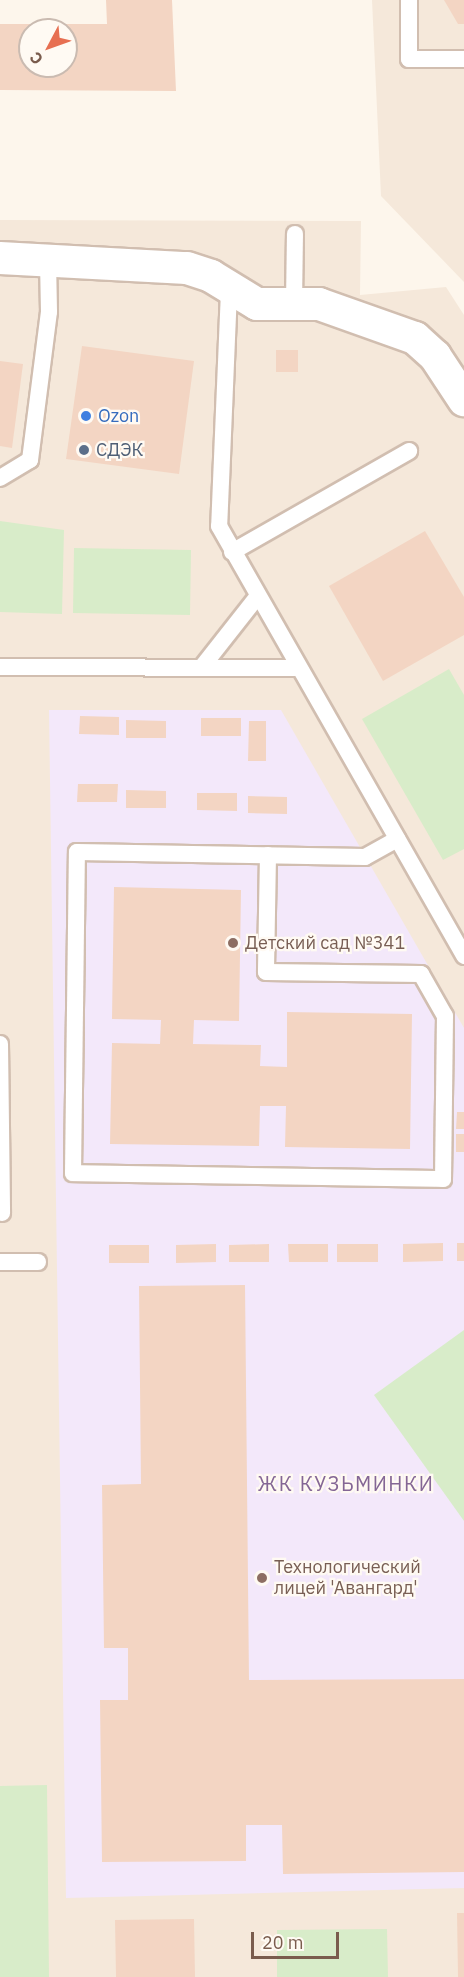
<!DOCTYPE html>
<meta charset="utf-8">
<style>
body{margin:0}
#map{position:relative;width:464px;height:1977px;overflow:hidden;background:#fdf6ec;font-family:"IBM Plex Sans",sans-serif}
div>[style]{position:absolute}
.residential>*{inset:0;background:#f5e8da}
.education>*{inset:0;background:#f3e8fa}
.green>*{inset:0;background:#d8ecc9}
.building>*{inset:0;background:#f3d5c3}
.roads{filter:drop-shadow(2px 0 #d1beb0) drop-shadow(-2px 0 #d1beb0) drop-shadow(0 2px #d1beb0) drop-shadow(0 -2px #d1beb0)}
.lane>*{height:16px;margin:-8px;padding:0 8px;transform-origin:8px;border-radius:8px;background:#fff}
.street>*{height:32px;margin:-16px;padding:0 16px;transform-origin:16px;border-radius:16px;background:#fff}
.dots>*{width:16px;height:16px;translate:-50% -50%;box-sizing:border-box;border:3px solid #fffaf3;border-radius:50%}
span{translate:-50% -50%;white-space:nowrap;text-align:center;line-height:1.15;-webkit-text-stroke:4.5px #fffaf3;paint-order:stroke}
.shop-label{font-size:18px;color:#366cbe}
.left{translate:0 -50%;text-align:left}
.service-label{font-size:18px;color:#4e5e75}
.education-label{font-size:18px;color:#785e54}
.neighbourhood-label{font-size:20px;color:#846695;letter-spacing:1.5px}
.north{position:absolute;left:18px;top:18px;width:60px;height:60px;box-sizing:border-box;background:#fffaf3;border:2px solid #cabbb1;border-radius:50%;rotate:229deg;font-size:16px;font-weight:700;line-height:24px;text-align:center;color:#7a5c4d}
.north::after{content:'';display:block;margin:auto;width:21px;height:27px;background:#e76f51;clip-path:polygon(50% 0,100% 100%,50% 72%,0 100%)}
.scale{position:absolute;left:251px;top:1932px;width:88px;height:27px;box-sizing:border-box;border:3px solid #7a5c4d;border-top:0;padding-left:8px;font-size:18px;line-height:21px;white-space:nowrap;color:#7a5c4d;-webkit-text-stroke:4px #fffaf3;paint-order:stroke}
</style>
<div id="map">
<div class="residential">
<i style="clip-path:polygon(372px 0,464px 0,464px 282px,381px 196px)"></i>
<i style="clip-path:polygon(0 220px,361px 221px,360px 295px,446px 287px,464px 315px,464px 1977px,0 1977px)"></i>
</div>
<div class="education">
<i style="clip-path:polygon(49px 710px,281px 710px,464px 1028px,464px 1888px,66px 1898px)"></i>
</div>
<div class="green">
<i style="clip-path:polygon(0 521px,64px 530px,62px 614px,0 612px)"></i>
<i style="clip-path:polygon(74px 548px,191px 550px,190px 615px,73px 613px)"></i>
<i style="clip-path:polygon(449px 669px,464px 695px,464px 849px,443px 860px,362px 719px)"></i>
<i style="clip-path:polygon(464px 1330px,464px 1521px,374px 1395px)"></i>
<i style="clip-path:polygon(47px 1785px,49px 1977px,0 1977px,0 1786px)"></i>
<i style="clip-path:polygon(387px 1929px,388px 1977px,277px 1977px,277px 1930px)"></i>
</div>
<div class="building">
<i style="clip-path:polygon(evenodd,106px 0,172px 0,176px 91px,0 90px,0 24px,107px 24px,106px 0,30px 30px,66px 30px,66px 66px,30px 66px,30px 30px)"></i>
<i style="clip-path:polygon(444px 0,464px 0,464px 24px,458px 24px)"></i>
<i style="clip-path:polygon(82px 346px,194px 361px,179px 474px,66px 459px)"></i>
<i style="clip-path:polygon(276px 350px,298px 350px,298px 372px,276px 372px)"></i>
<i style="clip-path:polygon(0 361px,23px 364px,12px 448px,0 446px)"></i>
<i style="clip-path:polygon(425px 531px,464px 597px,464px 635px,383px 681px,329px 586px)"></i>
<i style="clip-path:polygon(80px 716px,119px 717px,119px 735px,79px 734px)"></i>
<i style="clip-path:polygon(201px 718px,241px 718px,241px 736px,201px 736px)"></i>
<i style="clip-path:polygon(126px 720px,166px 721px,166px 738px,126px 738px)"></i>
<i style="clip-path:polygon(249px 721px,266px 721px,266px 761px,248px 761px)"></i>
<i style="clip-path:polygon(78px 784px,118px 784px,117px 802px,77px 802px)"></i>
<i style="clip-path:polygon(126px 790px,166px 791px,166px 808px,126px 808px)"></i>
<i style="clip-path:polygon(197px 793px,237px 793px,237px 811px,197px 810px)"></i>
<i style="clip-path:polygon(248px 796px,287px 797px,287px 814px,248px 813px)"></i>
<i style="clip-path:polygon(114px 887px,241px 890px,239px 1021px,194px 1020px,193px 1044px,261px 1045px,260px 1066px,287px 1067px,287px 1012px,412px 1014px,410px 1149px,285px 1147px,286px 1106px,260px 1106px,259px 1146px,110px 1144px,112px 1043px,160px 1044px,161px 1020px,112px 1019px)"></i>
<i style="clip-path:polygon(457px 1112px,464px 1112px,464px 1129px,456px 1129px)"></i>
<i style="clip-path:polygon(456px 1134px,464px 1134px,464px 1152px,456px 1152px)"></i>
<i style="clip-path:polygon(443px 1243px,443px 1261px,403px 1262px,403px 1244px)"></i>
<i style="clip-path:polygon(457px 1243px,464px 1243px,464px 1261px,457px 1261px)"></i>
<i style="clip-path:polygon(216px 1244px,216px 1262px,176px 1263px,176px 1245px)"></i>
<i style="clip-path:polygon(269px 1244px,269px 1262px,229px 1262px,229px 1245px)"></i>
<i style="clip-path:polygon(288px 1244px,328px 1244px,328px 1262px,289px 1262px)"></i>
<i style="clip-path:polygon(337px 1244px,378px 1244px,378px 1262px,337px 1262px)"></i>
<i style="clip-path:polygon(109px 1245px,149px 1245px,149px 1263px,109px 1263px)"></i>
<i style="clip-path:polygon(245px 1285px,249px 1680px,464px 1679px,464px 1872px,283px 1874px,282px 1825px,246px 1825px,246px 1861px,102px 1862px,100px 1700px,128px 1700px,128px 1648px,104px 1648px,102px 1485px,141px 1484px,139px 1286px)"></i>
<i style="clip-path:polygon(457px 1913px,464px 1913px,464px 1977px,458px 1977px)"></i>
<i style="clip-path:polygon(194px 1919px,195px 1977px,116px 1977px,115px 1920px)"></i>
</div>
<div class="roads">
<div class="lane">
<i style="left:409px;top:0;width:59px;rotate:90deg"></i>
<i style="left:409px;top:59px;width:55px"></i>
<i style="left:229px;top:291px;width:235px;rotate:92.4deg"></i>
<i style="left:219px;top:526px;width:495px;rotate:60.3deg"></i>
<i style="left:294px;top:303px;width:69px;rotate:-89.2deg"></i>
<i style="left:0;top:478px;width:35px;rotate:-31deg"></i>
<i style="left:30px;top:460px;width:149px;rotate:-82.7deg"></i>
<i style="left:49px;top:312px;width:54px;rotate:-91.1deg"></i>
<i style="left:232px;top:552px;width:204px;rotate:-29.7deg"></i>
<i style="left:0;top:667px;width:298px;rotate:0.2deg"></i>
<i style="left:202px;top:667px;width:89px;rotate:-51.8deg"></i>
<i style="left:268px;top:855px;width:117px;rotate:91deg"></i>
<i style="left:266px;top:972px;width:155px;rotate:0.7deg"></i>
<i style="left:421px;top:974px;width:48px;rotate:60.3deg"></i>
<i style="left:445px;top:1016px;width:163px;rotate:90.7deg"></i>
<i style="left:443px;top:1179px;width:370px;rotate:-179.1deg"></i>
<i style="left:73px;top:1173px;width:321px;rotate:-89.3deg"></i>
<i style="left:77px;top:852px;width:288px;rotate:1deg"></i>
<i style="left:365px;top:857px;width:37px;rotate:-29deg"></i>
<i style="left:0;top:1044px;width:169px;rotate:89.3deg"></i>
<i style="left:0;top:1262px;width:38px"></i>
</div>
<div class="street">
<i style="left:0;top:258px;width:187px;rotate:3.1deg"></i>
<i style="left:187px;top:268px;width:25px;rotate:18deg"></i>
<i style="left:211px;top:276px;width:54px;rotate:31.3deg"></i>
<i style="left:257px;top:304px;width:62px"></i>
<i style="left:319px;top:304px;width:102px;rotate:19.5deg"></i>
<i style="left:415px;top:338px;width:27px;rotate:42deg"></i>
<i style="left:435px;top:356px;width:53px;rotate:56.6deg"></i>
</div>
</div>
<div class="dots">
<i style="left:86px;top:416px;background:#3f7fe0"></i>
<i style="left:84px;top:450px;background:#5c6f8a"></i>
<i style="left:233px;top:943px;background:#8d6e63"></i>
<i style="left:262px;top:1578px;background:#8d6e63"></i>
</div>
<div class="shop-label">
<span class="left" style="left:98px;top:416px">Ozon</span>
</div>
<div class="service-label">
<span class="left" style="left:96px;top:450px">СДЭК</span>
</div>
<div class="education-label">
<span class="left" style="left:245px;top:943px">Детский сад №341</span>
<span class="left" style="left:274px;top:1578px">Технологический<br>лицей 'Авангард'</span>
</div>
<div class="neighbourhood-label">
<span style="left:346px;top:1483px">ЖК КУЗЬМИНКИ</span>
</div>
<div class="north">С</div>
<div class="scale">20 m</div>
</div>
